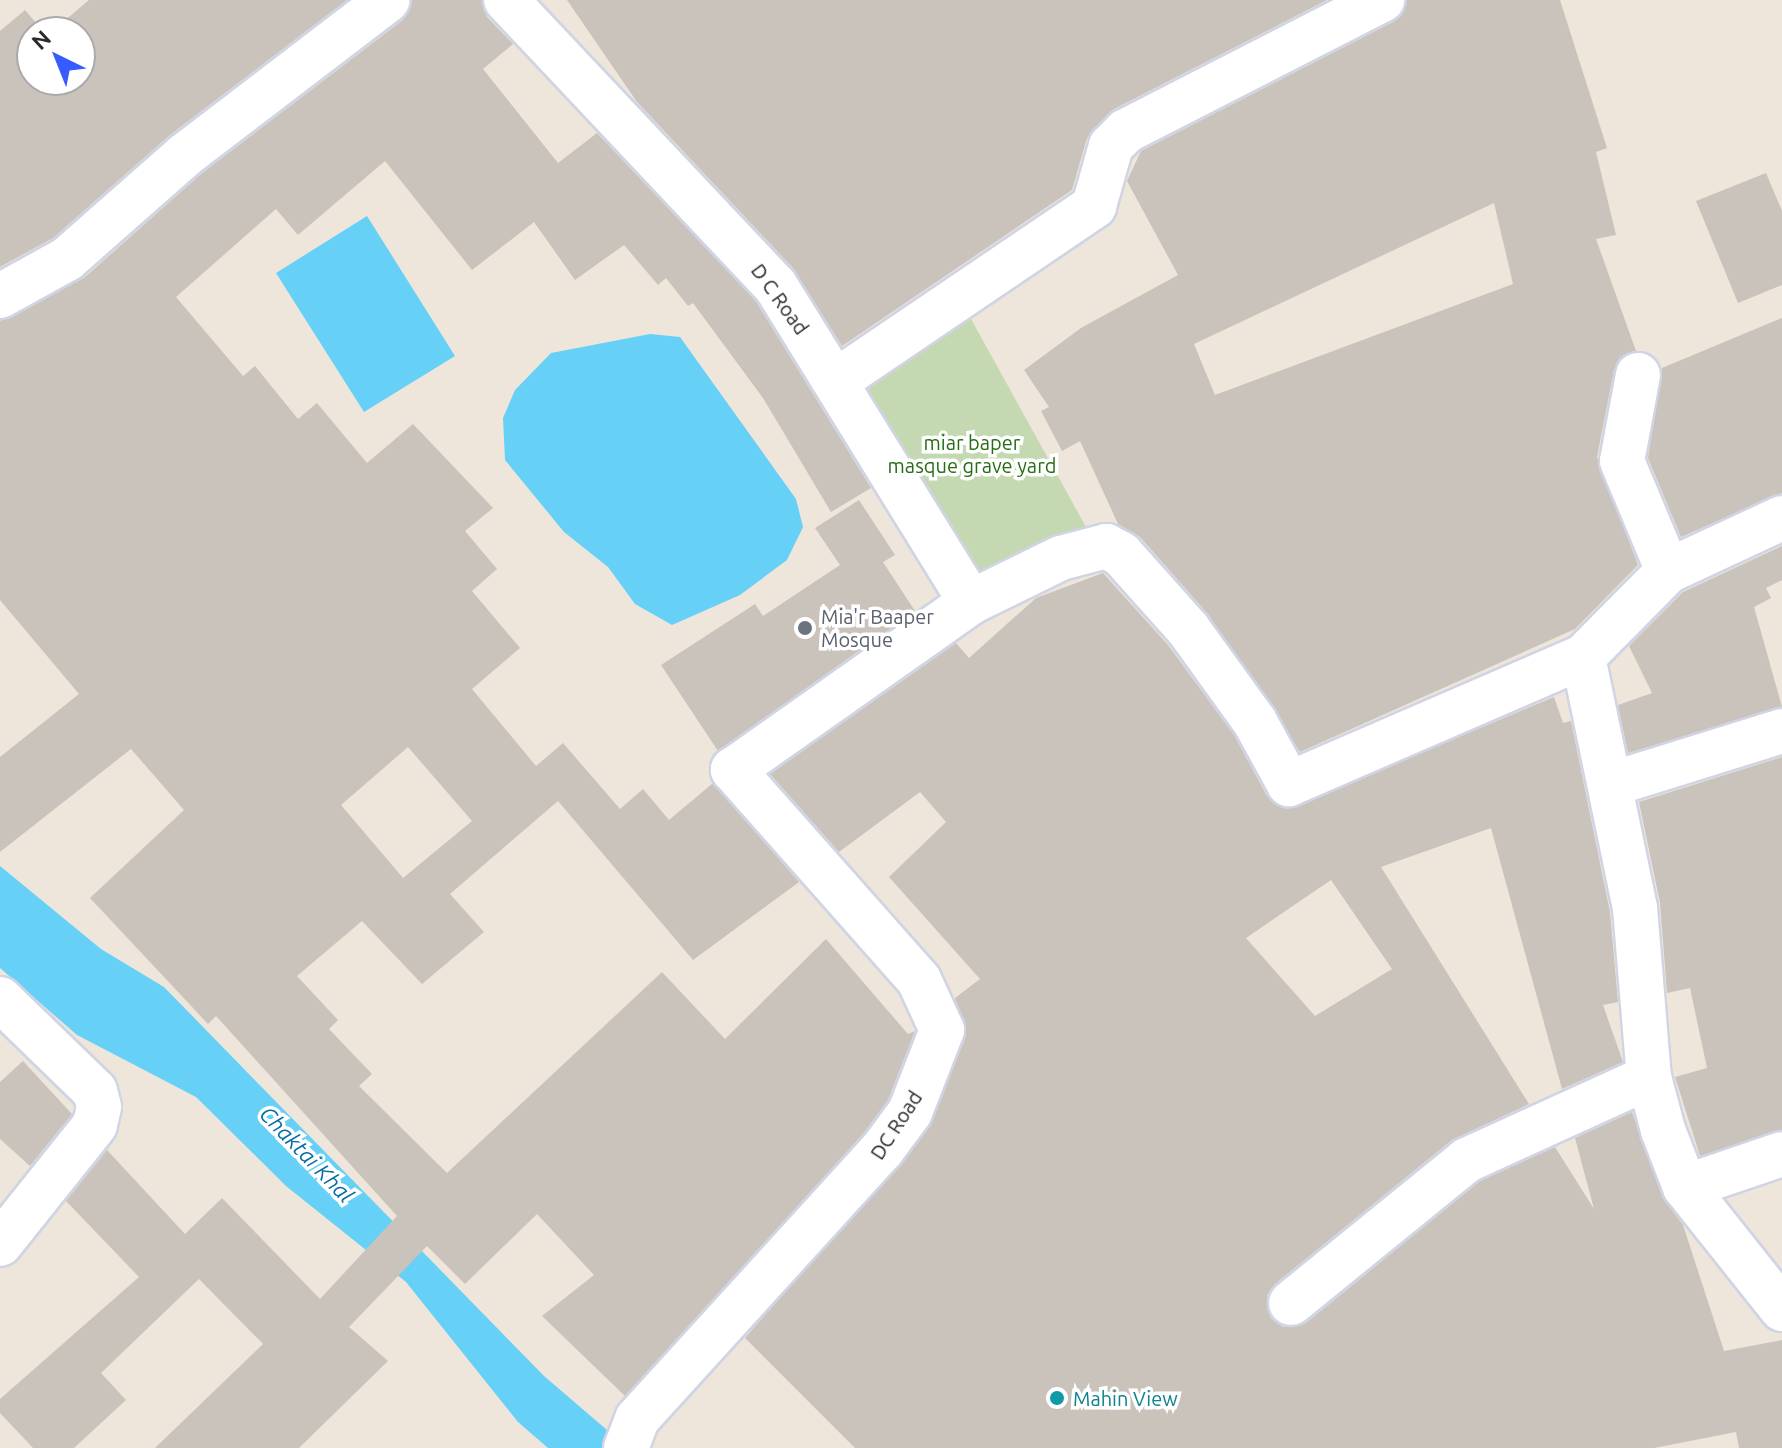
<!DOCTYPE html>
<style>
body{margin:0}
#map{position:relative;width:1782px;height:1448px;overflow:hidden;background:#eee6db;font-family:Ubuntu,sans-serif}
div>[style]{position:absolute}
.cemetery>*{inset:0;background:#c4d9b1}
.water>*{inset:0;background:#66d0f7}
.building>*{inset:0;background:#c9c3bb}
.roads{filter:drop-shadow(2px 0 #d0d4e4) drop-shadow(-2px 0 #d0d4e4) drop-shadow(0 2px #d0d4e4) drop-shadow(0 -2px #d0d4e4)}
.minor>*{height:44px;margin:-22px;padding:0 22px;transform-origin:22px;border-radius:22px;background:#fff}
.dots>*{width:22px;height:22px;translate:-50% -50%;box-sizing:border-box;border:4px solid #fff;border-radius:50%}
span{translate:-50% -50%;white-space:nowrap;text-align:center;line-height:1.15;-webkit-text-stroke:7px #fff;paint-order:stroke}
.street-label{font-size:20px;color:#2a2a2a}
.park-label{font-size:20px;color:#266d15}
.worship-label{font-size:20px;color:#5b616d}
.left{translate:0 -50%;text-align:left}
.culture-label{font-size:20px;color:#0d838f}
.water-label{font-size:22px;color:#036ca6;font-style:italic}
.north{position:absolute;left:16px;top:16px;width:80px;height:80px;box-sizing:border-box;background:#fff;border:2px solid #aaa;border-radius:50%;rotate:317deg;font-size:22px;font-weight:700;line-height:32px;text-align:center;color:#2a2a2a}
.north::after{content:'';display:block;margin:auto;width:28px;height:36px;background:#375bff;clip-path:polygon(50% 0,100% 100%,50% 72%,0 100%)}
</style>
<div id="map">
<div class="cemetery">
<i style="clip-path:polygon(971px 319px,1086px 527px,972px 590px,858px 382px)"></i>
</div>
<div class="water">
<i style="clip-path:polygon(367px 216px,455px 356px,364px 412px,276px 273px)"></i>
<i style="clip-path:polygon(650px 334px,680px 337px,796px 499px,803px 527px,787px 560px,740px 595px,672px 625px,635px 604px,608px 567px,564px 532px,505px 460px,503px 418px,515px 390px,551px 353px)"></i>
<i style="clip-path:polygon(0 866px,101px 949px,164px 987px,544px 1376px,628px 1448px,548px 1448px,518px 1422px,406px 1282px,286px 1186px,196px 1097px,77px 1035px,0 968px)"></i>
</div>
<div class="building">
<i style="clip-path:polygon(89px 0,347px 0,170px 135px,53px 238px,0 267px,0 31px,25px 10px,44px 32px,32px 32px,32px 80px,80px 80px,80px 32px,51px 32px)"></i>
<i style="clip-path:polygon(evenodd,412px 0,482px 0,487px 17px,513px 44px,483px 69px,558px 163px,597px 133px,755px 300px,871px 488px,831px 512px,763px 398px,693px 303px,688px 306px,666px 278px,658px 285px,624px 245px,575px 280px,534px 222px,472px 270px,385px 161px,298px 235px,276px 209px,176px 297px,243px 376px,255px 366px,298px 419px,317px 403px,367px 463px,413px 424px,493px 508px,465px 531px,497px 569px,472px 591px,520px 648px,472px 689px,536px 766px,563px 743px,620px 809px,643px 789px,669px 820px,713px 783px,799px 882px,693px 960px,558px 801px,450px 894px,484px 932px,422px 984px,362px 921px,297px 976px,338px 1020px,329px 1029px,372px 1074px,359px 1086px,447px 1173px,662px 972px,725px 1039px,826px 939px,908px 1034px,915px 1031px,888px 1100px,863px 1134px,625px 1396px,542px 1316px,594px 1275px,537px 1214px,465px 1284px,427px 1246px,349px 1327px,388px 1361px,299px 1448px,155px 1448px,263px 1344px,199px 1279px,101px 1373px,126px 1400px,74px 1448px,33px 1448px,0 1413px,0 1399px,139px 1277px,66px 1201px,107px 1150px,185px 1234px,222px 1198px,320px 1299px,397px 1216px,216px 1016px,208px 1024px,90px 898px,184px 810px,131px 749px,0 852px,0 757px,79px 694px,0 600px,0 321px,84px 278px,201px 174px,403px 20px,412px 0,408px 747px,472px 821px,403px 878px,341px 805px,408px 747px)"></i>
<i style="clip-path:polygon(567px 0,1327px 0,1114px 109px,1087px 138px,1072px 190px,842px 346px,793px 268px,637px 102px)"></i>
<i style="clip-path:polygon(evenodd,1407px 0,1560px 0,1607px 148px,1596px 152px,1616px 235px,1596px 239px,1636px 351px,1620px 358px,1614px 370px,1597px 457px,1638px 565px,1575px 629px,1300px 752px,1208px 614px,1140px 537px,1118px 524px,1080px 441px,1062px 451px,1041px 411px,1049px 407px,1024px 370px,1081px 328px,1178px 275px,1127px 181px,1141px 151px,1393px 22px,1407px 0,1494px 203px,1513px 284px,1215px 395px,1194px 344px,1494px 203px)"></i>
<i style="clip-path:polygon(1766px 173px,1782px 211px,1782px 285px,1738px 303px,1696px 201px)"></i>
<i style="clip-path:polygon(1782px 318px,1782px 493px,1681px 537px,1648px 458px,1662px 368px)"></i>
<i style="clip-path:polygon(859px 500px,895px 555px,883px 562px,915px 611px,718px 751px,661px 665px,755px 604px,763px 616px,840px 565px,815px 528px)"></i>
<i style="clip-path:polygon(1782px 546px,1782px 580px,1766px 588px,1771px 598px,1754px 607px,1782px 707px,1628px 753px,1618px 705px,1652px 693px,1629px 646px,1683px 592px)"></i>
<i style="clip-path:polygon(evenodd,1103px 573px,1168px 645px,1234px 735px,1267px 796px,1286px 809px,1554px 697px,1563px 723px,1571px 721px,1610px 912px,1618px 1002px,1603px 1005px,1623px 1062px,1562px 1089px,1491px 828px,1381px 867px,1529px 1104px,1452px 1140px,1275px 1284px,1267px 1295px,1271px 1318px,1283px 1327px,1306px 1323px,1480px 1181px,1555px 1147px,1594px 1209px,1575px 1138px,1632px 1112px,1662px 1196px,1683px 1225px,1724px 1351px,1782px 1340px,1782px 1448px,1739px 1448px,1736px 1432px,1654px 1448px,855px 1448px,745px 1338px,930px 1126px,965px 1038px,955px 998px,980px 979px,889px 877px,946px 822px,920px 792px,839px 852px,770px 774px,956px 643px,969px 658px,1036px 598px,1103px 573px,1331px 880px,1392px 969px,1315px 1016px,1246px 938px,1331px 880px)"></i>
<i style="clip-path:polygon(1782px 757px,1782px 1130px,1700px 1156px,1675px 1077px,1707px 1068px,1690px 988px,1667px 993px,1660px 903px,1639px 802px)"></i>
<i style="clip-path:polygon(23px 1061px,72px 1114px,30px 1166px,0 1139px,0 1082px)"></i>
</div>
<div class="roads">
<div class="minor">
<i style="left:506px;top:0;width:392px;rotate:46.7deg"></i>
<i style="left:775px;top:285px;width:373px;rotate:58.3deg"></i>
<i style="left:0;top:296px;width:77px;rotate:-28.9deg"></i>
<i style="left:67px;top:259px;width:157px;rotate:-41.4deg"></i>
<i style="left:185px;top:155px;width:255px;rotate:-37.4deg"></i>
<i style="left:1638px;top:375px;width:87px;rotate:100.5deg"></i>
<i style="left:1622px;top:461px;width:119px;rotate:67.3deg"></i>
<i style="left:836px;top:381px;width:312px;rotate:-34.1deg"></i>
<i style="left:1094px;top:206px;width:62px;rotate:-74.2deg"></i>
<i style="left:1111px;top:146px;width:21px;rotate:-45deg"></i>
<i style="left:1126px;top:131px;width:288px;rotate:-27.1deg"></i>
<i style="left:1583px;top:657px;width:256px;rotate:78.3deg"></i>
<i style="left:1635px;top:908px;width:170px;rotate:85.3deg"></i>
<i style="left:1649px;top:1077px;width:55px;rotate:75.2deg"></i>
<i style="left:1663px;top:1130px;width:61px;rotate:68.9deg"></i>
<i style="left:1685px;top:1187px;width:156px;rotate:51.5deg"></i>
<i style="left:1612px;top:784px;width:178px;rotate:-17.3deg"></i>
<i style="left:0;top:999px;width:132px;rotate:44.1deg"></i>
<i style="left:95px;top:1091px;width:16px;rotate:76deg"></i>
<i style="left:99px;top:1107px;width:18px;rotate:103deg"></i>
<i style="left:95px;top:1125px;width:152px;rotate:128.6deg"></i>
<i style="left:1685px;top:1187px;width:102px;rotate:-18.8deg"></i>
<i style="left:1291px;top:1303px;width:227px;rotate:-39.1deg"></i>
<i style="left:1467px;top:1160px;width:200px;rotate:-24.5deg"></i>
<i style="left:626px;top:1448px;width:31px;rotate:-69deg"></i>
<i style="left:637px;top:1419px;width:364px;rotate:-47.7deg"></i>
<i style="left:882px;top:1150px;width:47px;rotate:-53.6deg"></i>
<i style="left:910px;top:1112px;width:88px;rotate:-68.7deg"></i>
<i style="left:942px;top:1030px;width:55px;rotate:-114.7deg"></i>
<i style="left:919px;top:980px;width:281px;rotate:-131.5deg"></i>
<i style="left:733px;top:770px;width:291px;rotate:-35.2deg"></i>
<i style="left:971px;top:602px;width:100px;rotate:-26.1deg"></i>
<i style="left:1061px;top:558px;width:47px;rotate:-14.9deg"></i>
<i style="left:1106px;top:546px;width:17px;rotate:28deg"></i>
<i style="left:1121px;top:554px;width:101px;rotate:48.2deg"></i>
<i style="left:1188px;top:629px;width:115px;rotate:54.2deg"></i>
<i style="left:1255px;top:722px;width:71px;rotate:61.3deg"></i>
<i style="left:1289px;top:784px;width:320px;rotate:-23.4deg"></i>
<i style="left:1583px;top:657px;width:121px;rotate:-45.3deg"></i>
<i style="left:1668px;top:571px;width:126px;rotate:-24.9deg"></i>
</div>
</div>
<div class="dots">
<i style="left:805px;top:628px;background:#6b7280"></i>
<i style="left:1057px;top:1398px;background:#0f9aa8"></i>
</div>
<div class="street-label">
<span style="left:780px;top:299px;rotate:54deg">D C Road</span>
<span style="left:896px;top:1125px;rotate:-57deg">DC Road</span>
</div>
<div class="park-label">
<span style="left:972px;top:454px">miar baper<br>masque grave yard</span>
</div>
<div class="worship-label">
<span class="left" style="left:821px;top:628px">Mia'r Baaper<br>Mosque</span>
</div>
<div class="culture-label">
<span class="left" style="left:1073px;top:1398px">Mahin View</span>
</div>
<div class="water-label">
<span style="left:307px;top:1154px;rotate:46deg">Chaktai Khal</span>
</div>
<div class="north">N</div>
</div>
